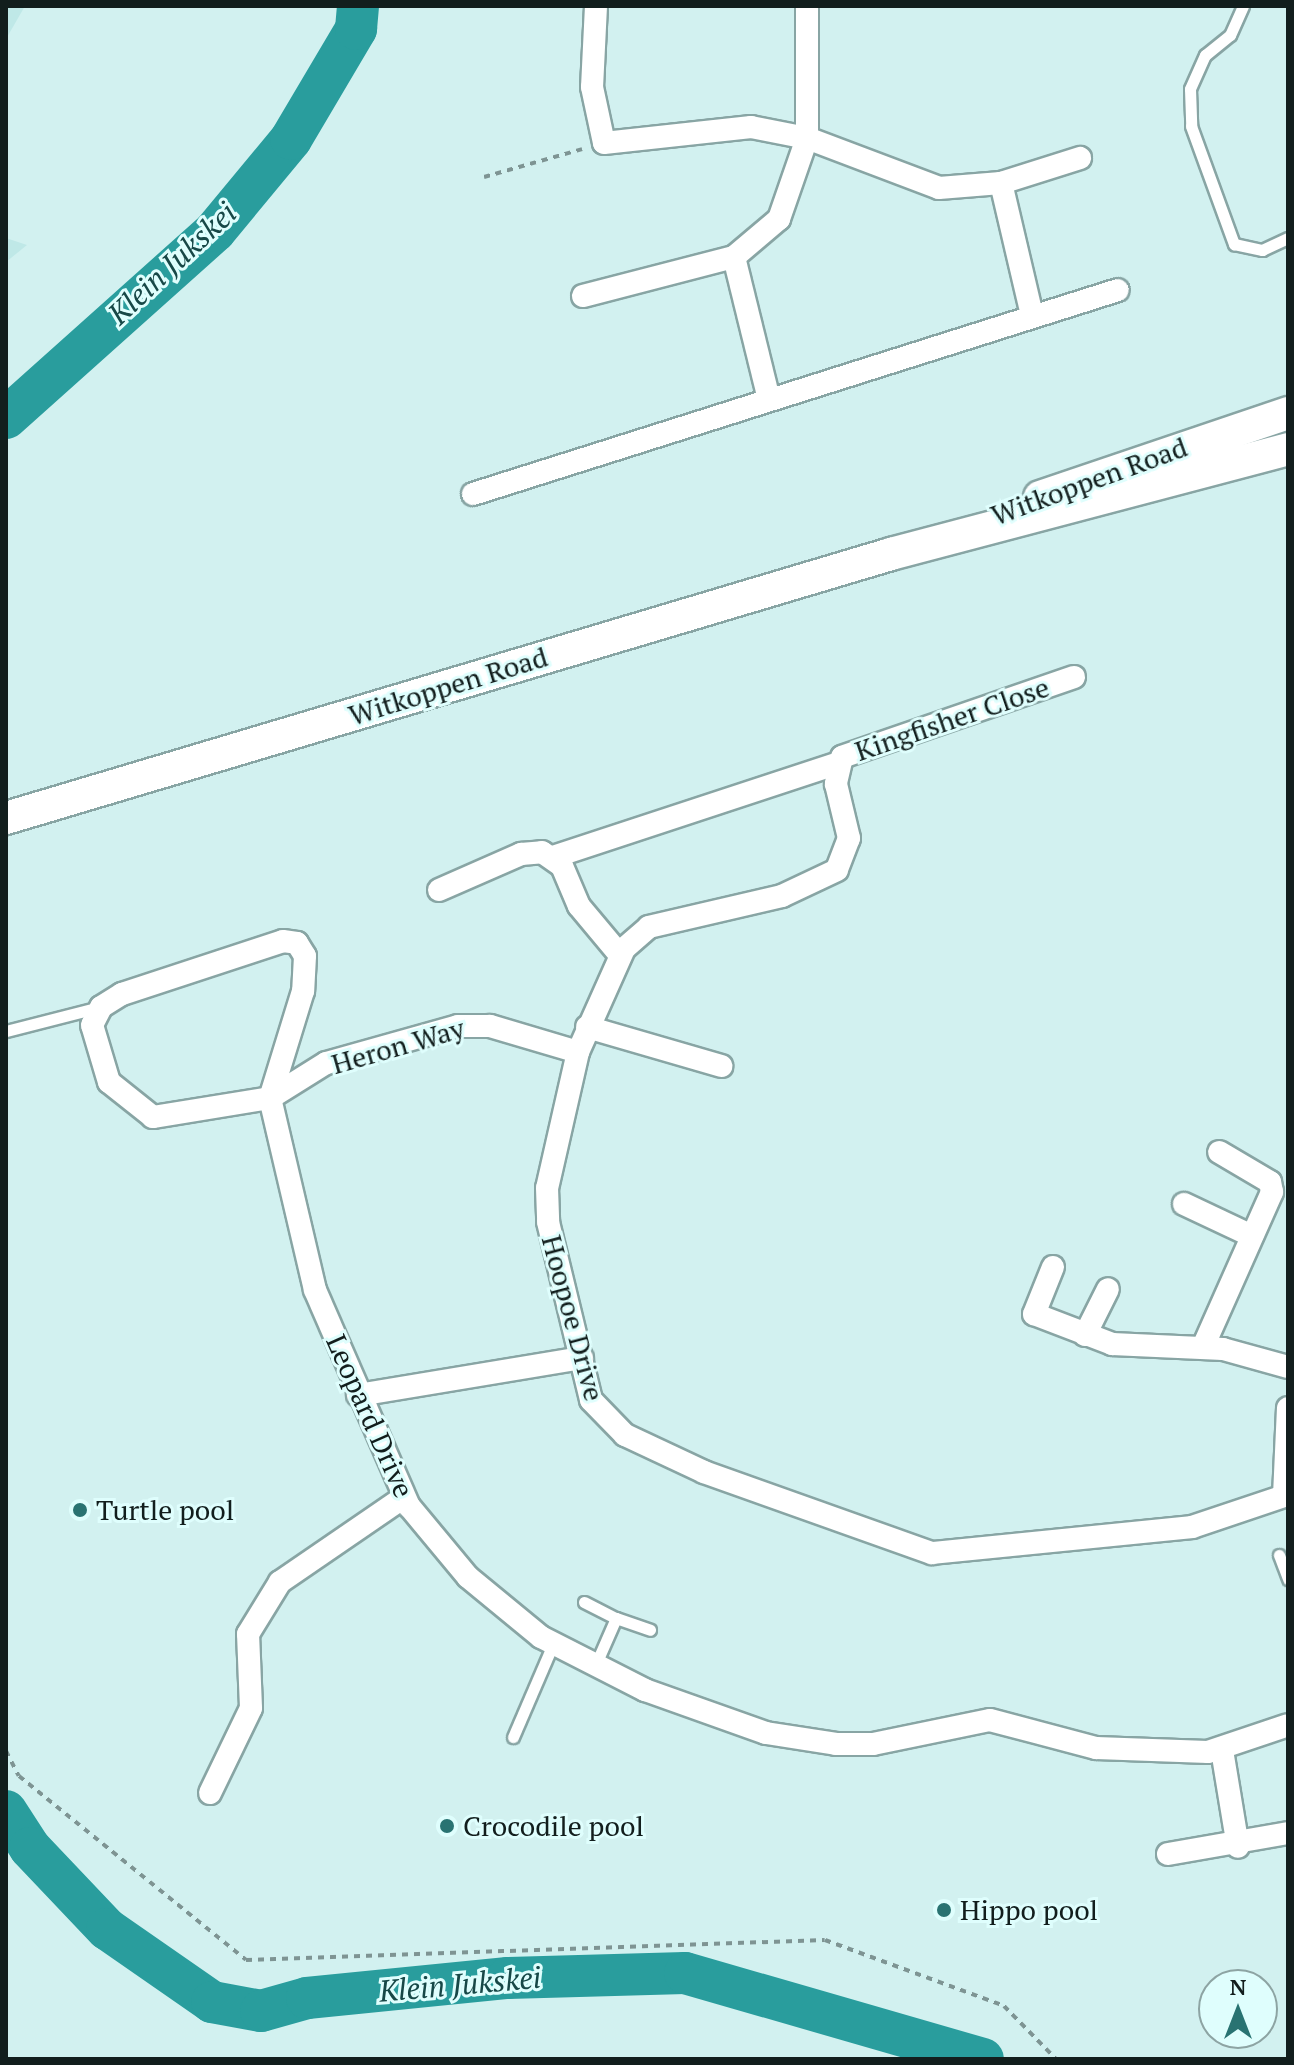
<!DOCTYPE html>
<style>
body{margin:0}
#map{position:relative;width:1294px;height:2065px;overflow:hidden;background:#d2f1f0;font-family:"PT Serif",serif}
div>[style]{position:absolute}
.built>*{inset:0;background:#bfe8e7}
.river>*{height:42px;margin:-21px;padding:0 21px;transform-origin:21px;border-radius:21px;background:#299d9d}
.path>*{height:4px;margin-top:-2px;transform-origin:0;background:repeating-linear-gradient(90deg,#7e9493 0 6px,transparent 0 12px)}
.roads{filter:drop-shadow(2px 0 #88a5a4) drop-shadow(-2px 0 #88a5a4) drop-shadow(0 2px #88a5a4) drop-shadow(0 -2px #88a5a4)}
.service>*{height:11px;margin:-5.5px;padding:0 5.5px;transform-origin:5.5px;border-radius:5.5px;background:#fff}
.minor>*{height:22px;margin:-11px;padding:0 11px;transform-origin:11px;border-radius:11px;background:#fff}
.secondary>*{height:32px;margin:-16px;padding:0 16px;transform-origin:16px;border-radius:16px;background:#fff}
.dots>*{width:22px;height:22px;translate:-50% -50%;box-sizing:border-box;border:4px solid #dffefd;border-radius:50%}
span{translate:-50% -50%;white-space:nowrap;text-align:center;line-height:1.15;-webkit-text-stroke:6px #dffefd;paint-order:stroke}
.street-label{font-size:28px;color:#121e1d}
.poi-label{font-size:28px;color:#121e1d}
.left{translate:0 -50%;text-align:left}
.water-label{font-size:30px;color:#174847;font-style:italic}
.frame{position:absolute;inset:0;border:8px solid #121e1d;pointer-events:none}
.north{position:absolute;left:1198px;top:1969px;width:80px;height:80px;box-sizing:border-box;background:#dffefd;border:2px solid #8da4a3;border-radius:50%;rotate:0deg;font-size:22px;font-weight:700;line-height:32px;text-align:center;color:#121e1d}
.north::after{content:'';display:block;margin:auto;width:28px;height:36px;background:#297372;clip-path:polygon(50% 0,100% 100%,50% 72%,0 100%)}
</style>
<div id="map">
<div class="built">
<i style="clip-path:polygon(6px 6px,25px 6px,6px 39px)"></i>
<i style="clip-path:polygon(6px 238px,27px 245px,6px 262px)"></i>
</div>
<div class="river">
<i style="left:6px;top:418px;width:280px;rotate:-41.8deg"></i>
<i style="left:215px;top:231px;width:119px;rotate:-50.4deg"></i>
<i style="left:291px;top:139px;width:128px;rotate:-59.4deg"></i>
<i style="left:356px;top:29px;width:23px;rotate:-85deg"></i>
<i style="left:6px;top:1811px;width:44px;rotate:57deg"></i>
<i style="left:30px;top:1848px;width:112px;rotate:46.5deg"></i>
<i style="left:107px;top:1929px;width:128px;rotate:34.8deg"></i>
<i style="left:212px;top:2002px;width:50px;rotate:10.4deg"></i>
<i style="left:261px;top:2011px;width:48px;rotate:-15.8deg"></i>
<i style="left:307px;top:1998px;width:202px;rotate:-5.7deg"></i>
<i style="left:508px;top:1978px;width:177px;rotate:-1.6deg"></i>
<i style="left:685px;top:1973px;width:310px;rotate:16.1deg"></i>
</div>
<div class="path">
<i style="left:484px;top:177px;width:102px;rotate:-15.9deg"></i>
<i style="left:6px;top:1751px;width:28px;rotate:63deg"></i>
<i style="left:19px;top:1776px;width:292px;rotate:39deg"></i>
<i style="left:246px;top:1960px;width:579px;rotate:-1.98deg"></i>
<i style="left:825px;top:1940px;width:191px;rotate:20.2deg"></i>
<i style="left:1004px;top:2006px;width:74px;rotate:45.5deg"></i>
</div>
<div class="roads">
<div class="service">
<i style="left:1243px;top:6px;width:32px;rotate:114deg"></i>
<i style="left:1230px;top:35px;width:32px;rotate:141deg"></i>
<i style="left:1205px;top:55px;width:37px;rotate:114deg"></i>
<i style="left:1190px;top:89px;width:37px;rotate:88deg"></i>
<i style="left:1191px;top:126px;width:126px;rotate:70deg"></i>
<i style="left:1234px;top:244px;width:29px;rotate:12deg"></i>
<i style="left:1262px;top:250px;width:29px;rotate:-25deg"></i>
<i style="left:6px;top:1031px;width:97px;rotate:-14.3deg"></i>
<i style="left:1279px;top:1555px;width:26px;rotate:69deg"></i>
<i style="left:584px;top:1602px;width:36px;rotate:27deg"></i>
<i style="left:616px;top:1618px;width:52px;rotate:113.6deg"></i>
<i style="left:616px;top:1618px;width:36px;rotate:19deg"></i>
<i style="left:513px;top:1737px;width:101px;rotate:-66.7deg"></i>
</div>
<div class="minor">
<i style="left:596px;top:6px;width:81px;rotate:92.8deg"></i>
<i style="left:592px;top:87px;width:57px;rotate:77.9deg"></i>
<i style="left:604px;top:143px;width:148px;rotate:-6.2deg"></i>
<i style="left:751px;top:127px;width:57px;rotate:11.1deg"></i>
<i style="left:807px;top:138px;width:141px;rotate:20.7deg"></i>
<i style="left:939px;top:188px;width:62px;rotate:-4.6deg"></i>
<i style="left:1001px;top:183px;width:83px;rotate:-17.6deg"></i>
<i style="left:1001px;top:183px;width:136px;rotate:76.8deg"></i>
<i style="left:734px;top:257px;width:146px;rotate:76.2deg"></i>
<i style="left:583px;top:296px;width:156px;rotate:-14.5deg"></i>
<i style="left:734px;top:257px;width:59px;rotate:-40.2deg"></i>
<i style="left:779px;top:219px;width:86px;rotate:-70.9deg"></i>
<i style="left:807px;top:138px;width:132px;rotate:-90deg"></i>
<i style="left:473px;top:494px;width:676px;rotate:-17.55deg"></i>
<i style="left:1074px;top:677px;width:245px;rotate:161deg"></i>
<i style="left:842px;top:757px;width:28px;rotate:103deg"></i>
<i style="left:836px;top:784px;width:56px;rotate:76.5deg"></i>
<i style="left:849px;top:838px;width:34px;rotate:111deg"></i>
<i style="left:837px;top:870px;width:61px;rotate:154.7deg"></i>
<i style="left:782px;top:896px;width:137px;rotate:166.9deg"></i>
<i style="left:649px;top:927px;width:33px;rotate:139deg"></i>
<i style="left:624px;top:949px;width:113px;rotate:114.1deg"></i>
<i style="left:578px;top:1052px;width:139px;rotate:102.8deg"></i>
<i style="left:547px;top:1188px;width:34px;rotate:88deg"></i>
<i style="left:548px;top:1222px;width:183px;rotate:76.4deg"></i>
<i style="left:591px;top:1400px;width:49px;rotate:45.8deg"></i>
<i style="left:625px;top:1435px;width:87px;rotate:25.1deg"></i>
<i style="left:704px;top:1472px;width:242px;rotate:19.6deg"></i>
<i style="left:932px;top:1553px;width:261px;rotate:-5.7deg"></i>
<i style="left:1192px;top:1527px;width:97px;rotate:-18.6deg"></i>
<i style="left:553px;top:857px;width:298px;rotate:-18.2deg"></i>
<i style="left:439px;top:890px;width:90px;rotate:-23.7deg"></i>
<i style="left:521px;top:854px;width:21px;rotate:-5deg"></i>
<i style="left:542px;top:852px;width:24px;rotate:35deg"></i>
<i style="left:562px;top:866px;width:43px;rotate:67deg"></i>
<i style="left:579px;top:906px;width:64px;rotate:50.1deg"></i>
<i style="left:587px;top:1027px;width:140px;rotate:16.2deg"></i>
<i style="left:578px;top:1052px;width:92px;rotate:-163.5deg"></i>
<i style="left:490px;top:1026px;width:32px;rotate:180deg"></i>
<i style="left:458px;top:1026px;width:137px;rotate:164.3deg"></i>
<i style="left:326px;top:1063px;width:66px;rotate:148deg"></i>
<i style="left:270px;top:1098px;width:119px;rotate:170.8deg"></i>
<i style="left:153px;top:1117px;width:56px;rotate:-141.5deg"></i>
<i style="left:109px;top:1082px;width:59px;rotate:-106.6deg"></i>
<i style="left:92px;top:1025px;width:20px;rotate:-63deg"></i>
<i style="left:101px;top:1007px;width:25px;rotate:-32deg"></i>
<i style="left:122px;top:994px;width:169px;rotate:-18.2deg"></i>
<i style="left:283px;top:941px;width:14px;rotate:8deg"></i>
<i style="left:297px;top:943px;width:15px;rotate:58deg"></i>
<i style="left:305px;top:956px;width:35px;rotate:93deg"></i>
<i style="left:303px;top:991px;width:112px;rotate:107.1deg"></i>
<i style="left:270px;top:1098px;width:197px;rotate:76.8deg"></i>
<i style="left:315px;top:1290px;width:236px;rotate:66.5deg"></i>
<i style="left:409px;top:1506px;width:92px;rotate:50.3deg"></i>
<i style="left:468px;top:1577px;width:94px;rotate:39.4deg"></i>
<i style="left:541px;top:1637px;width:117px;rotate:27deg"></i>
<i style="left:645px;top:1690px;width:128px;rotate:19.6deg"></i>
<i style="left:766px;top:1733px;width:71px;rotate:8.9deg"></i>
<i style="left:836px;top:1744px;width:37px"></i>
<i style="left:873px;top:1744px;width:119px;rotate:-11.6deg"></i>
<i style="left:990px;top:1720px;width:110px;rotate:14.8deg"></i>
<i style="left:1096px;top:1748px;width:112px;rotate:2deg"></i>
<i style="left:1208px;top:1752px;width:84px;rotate:-18.6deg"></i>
<i style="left:1184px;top:1204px;width:75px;rotate:25.2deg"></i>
<i style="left:1053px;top:1267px;width:51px;rotate:112deg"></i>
<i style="left:1034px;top:1314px;width:84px;rotate:21deg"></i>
<i style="left:1112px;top:1344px;width:111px;rotate:2.6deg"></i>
<i style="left:1223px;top:1349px;width:67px;rotate:15.5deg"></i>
<i style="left:1085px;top:1335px;width:51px;rotate:-63.4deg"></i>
<i style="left:1203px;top:1347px;width:170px;rotate:-66deg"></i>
<i style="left:1272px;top:1192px;width:10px;rotate:-101deg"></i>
<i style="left:1270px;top:1182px;width:59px;rotate:-149.5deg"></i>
<i style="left:358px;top:1395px;width:227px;rotate:-9.4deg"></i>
<i style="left:1284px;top:1496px;width:88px;rotate:-87.4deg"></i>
<i style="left:1222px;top:1750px;width:98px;rotate:80.6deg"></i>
<i style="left:210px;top:1793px;width:94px;rotate:-64.2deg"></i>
<i style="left:251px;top:1708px;width:74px;rotate:-92.3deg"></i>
<i style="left:248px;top:1634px;width:61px;rotate:-58.4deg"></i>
<i style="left:280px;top:1582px;width:150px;rotate:-34.4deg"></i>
<i style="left:1168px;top:1854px;width:122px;rotate:-9.9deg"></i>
</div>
<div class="secondary">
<i style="left:1040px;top:497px;width:262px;rotate:-18.7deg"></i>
<i style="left:6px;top:818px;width:924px;rotate:-16.61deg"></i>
<i style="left:891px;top:554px;width:411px;rotate:-14.8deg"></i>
</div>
</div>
<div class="dots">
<i style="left:80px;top:1510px;background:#297372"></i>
<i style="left:447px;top:1826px;background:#297372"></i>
<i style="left:944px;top:1910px;background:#297372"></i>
</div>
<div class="street-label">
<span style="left:1089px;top:481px;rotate:-20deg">Witkoppen Road</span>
<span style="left:448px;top:686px;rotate:-17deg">Witkoppen Road</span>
<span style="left:952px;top:719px;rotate:-19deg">Kingfisher Close</span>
<span style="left:398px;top:1046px;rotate:-16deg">Heron Way</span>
<span style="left:573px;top:1318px;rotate:75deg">Hoopoe Drive</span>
<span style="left:370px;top:1416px;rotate:66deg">Leopard Drive</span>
</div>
<div class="poi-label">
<span class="left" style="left:96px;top:1510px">Turtle pool</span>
<span class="left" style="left:463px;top:1826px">Crocodile pool</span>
<span class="left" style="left:960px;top:1910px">Hippo pool</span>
</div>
<div class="water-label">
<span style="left:172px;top:263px;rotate:-43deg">Klein Jukskei</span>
<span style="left:460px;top:1984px;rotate:-5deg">Klein Jukskei</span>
</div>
<div class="frame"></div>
<div class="north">N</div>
</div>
